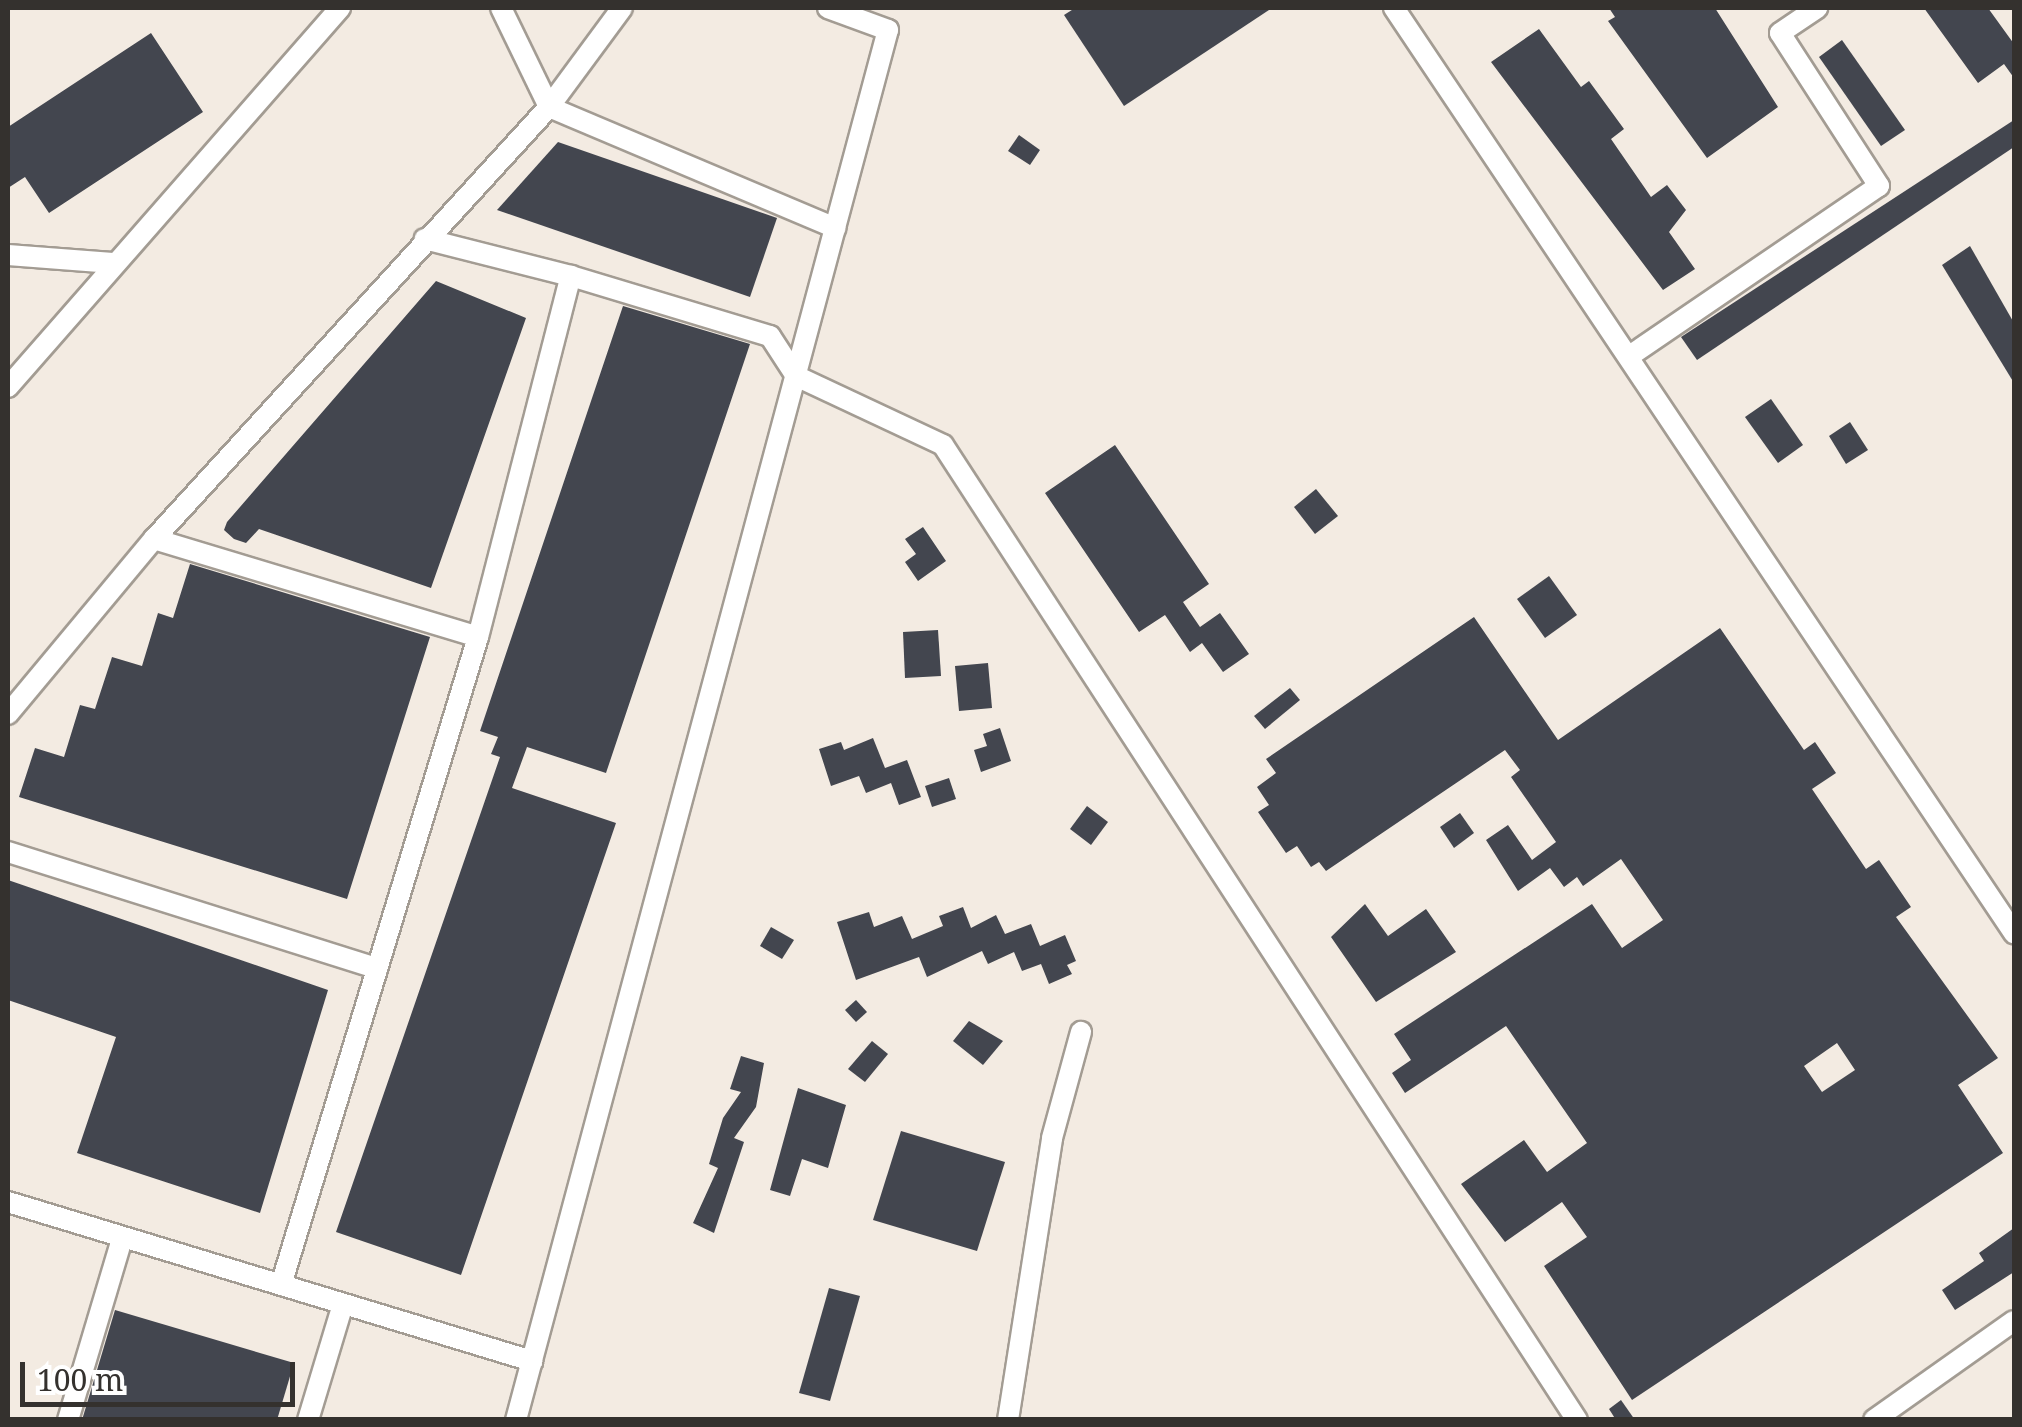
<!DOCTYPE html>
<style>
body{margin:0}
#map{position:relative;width:2022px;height:1427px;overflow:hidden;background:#f3ebe2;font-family:"Noto Serif",serif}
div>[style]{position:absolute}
.building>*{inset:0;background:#43464f}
.roads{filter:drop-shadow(2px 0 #a39c93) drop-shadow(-2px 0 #a39c93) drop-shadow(0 2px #a39c93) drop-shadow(0 -2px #a39c93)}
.minor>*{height:20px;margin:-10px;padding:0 10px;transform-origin:10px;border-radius:10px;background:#fff}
span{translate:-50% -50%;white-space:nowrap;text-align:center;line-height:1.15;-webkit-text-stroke:10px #fff;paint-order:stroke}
.frame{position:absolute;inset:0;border:10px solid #34312e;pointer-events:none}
.scale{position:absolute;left:20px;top:1362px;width:275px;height:45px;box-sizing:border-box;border:5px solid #34312e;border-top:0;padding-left:12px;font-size:30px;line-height:35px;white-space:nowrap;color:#34312e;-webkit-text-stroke:8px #fff;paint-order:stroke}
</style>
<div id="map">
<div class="building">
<i style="clip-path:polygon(1075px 8px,1272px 8px,1124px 106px,1064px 15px)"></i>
<i style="clip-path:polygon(1609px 8px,1715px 8px,1778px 107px,1707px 158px,1608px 21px,1615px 17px)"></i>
<i style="clip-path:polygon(1924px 8px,1988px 8px,2014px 44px,2014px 78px,2004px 64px,1978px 83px)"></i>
<i style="clip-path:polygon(1539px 29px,1581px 87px,1589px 81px,1624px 129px,1611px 139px,1651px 197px,1667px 185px,1686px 210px,1669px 232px,1695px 269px,1663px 290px,1491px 62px)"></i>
<i style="clip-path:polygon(151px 33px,203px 112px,49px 213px,25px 177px,8px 188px,8px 127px)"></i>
<i style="clip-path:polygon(1842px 40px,1905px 130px,1881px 146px,1819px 57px)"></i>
<i style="clip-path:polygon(2014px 120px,2014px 147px,1697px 360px,1681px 337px)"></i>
<i style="clip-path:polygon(1019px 135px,1040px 150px,1030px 165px,1008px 151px)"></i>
<i style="clip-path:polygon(558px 142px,777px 218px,750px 297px,497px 210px)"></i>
<i style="clip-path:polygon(1970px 246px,2014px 323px,2014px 383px,1942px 265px)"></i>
<i style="clip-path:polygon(436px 281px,526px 318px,431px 588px,259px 529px,246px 543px,234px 539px,224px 530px,227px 522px)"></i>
<i style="clip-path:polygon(623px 306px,750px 344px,606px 773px,527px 747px,512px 788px,616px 823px,461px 1275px,336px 1232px,500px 757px,491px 754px,498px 737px,480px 731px)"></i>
<i style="clip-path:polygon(1771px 399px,1803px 445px,1778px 463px,1745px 417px)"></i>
<i style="clip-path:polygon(1850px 422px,1868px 450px,1846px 464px,1829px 436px)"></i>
<i style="clip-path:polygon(1115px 445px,1209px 584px,1183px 602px,1200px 627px,1220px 613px,1249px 654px,1223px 672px,1202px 643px,1190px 652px,1165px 615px,1139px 632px,1045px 493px)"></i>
<i style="clip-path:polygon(1316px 489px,1338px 516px,1315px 534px,1294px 507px)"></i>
<i style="clip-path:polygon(923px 527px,946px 561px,918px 581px,905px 562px,916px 554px,905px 539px)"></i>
<i style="clip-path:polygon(190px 564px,430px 637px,347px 899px,19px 797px,35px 748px,64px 757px,80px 705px,95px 709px,112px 657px,142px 666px,158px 613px,173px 618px)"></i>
<i style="clip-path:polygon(1549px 576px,1577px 615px,1545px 638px,1517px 599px)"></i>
<i style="clip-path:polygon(evenodd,1474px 617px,1558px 740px,1720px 628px,1804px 750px,1815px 742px,1836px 773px,1812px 789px,1866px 869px,1879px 860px,1911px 907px,1896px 917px,1998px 1058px,1958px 1085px,2003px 1153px,1632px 1400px,1544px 1266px,1587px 1237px,1562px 1202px,1505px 1242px,1461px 1184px,1524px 1140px,1547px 1172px,1587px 1143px,1506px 1026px,1405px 1093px,1392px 1073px,1411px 1060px,1394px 1034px,1592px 904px,1622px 948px,1663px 920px,1621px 859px,1583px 886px,1577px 877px,1564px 887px,1550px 868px,1518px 891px,1486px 840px,1508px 825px,1532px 860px,1556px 842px,1511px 777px,1520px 770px,1505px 750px,1326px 871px,1319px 862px,1311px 867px,1297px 846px,1286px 853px,1258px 812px,1269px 805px,1257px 787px,1276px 773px,1266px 759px,1474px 617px,1837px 1043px,1855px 1070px,1822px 1092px,1804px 1066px,1837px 1043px)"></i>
<i style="clip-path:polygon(938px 630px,941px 676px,905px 678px,903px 632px)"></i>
<i style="clip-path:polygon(988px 663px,992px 708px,959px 711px,955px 666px)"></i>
<i style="clip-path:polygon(1290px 688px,1300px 700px,1265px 729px,1254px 716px)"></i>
<i style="clip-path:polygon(1000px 728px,1011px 761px,981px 772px,974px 750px,987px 746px,983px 734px)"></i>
<i style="clip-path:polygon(873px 738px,885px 768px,907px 760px,921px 797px,899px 805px,891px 783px,866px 793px,859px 776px,831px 786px,819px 749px,841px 742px,844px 750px)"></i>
<i style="clip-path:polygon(949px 778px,956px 799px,932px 807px,925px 786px)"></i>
<i style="clip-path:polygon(1087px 806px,1108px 822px,1091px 845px,1070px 829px)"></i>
<i style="clip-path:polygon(1460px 813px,1474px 833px,1454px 848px,1440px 827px)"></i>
<i style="clip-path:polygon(8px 880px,328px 990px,260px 1213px,77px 1153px,116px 1037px,8px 1000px)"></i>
<i style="clip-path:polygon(1365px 904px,1388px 936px,1426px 909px,1456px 952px,1376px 1002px,1331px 937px)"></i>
<i style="clip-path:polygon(963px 907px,971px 928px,996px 915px,1005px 934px,1031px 924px,1040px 946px,1065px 935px,1076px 961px,1067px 965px,1072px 974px,1049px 984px,1041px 964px,1022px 971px,1014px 952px,988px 964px,982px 951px,927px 977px,919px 957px,856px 980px,837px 922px,869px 912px,874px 927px,902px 916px,912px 939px,943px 926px,939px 916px)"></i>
<i style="clip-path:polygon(771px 927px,794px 940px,782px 959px,760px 946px)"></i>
<i style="clip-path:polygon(856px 1000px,867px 1012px,856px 1022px,845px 1010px)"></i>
<i style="clip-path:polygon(969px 1021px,1003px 1041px,983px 1065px,953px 1041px)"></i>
<i style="clip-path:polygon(872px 1041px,888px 1054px,865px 1082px,848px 1069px)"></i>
<i style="clip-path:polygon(741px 1056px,764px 1063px,756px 1107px,734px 1138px,744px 1142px,714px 1233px,693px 1223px,718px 1168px,709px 1164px,723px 1118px,741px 1092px,730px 1089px)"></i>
<i style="clip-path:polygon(798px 1088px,846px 1105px,828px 1168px,802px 1159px,790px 1196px,770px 1190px)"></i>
<i style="clip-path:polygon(901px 1131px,1005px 1162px,977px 1251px,873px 1220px)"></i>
<i style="clip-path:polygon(2014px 1228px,2014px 1272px,1955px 1310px,1942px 1290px,1984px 1261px,1979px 1253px)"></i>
<i style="clip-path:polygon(829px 1288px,860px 1296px,830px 1401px,799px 1393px)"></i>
<i style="clip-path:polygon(115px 1310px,294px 1363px,277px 1420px,82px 1420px)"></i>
<i style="clip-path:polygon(1621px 1400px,1635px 1420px,1616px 1420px,1609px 1409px)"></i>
</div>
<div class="roads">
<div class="minor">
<i style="left:501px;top:8px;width:110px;rotate:64.1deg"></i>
<i style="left:549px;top:107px;width:311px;rotate:22.9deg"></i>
<i style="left:1394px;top:8px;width:1114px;rotate:56.17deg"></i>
<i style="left:8px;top:255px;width:105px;rotate:4.4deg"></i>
<i style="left:571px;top:276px;width:208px;rotate:16.8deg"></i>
<i style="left:770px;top:336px;width:48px;rotate:57deg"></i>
<i style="left:796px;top:376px;width:162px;rotate:25.1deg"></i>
<i style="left:943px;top:445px;width:1163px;rotate:56.97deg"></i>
<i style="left:1631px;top:355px;width:300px;rotate:-34.3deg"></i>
<i style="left:1879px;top:186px;width:182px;rotate:-122.9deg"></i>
<i style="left:1780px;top:33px;width:45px;rotate:-34deg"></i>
<i style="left:8px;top:387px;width:504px;rotate:-48.78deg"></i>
<i style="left:154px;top:539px;width:338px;rotate:16.8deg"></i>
<i style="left:8px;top:714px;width:228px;rotate:-50.2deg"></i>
<i style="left:154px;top:539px;width:585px;rotate:-47.56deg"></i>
<i style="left:549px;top:107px;width:123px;rotate:-53.6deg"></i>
<i style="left:8px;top:852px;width:387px;rotate:17.5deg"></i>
<i style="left:8px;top:1202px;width:548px;rotate:16.88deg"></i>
<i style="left:281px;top:1285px;width:677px;rotate:-73.09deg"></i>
<i style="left:478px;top:637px;width:373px;rotate:-75.6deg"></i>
<i style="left:571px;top:276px;width:151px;rotate:-165.8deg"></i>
<i style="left:68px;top:1420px;width:189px;rotate:-73.4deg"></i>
<i style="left:308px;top:1420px;width:121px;rotate:-73.2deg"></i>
<i style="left:516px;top:1420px;width:1439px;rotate:-75.02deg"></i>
<i style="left:888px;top:30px;width:64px;rotate:-159.9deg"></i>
<i style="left:1008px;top:1420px;width:285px;rotate:-81.1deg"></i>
<i style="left:1052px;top:1138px;width:110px;rotate:-74.7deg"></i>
<i style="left:1874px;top:1420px;width:171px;rotate:-35.3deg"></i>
</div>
</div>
<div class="frame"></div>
<div class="scale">100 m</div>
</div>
